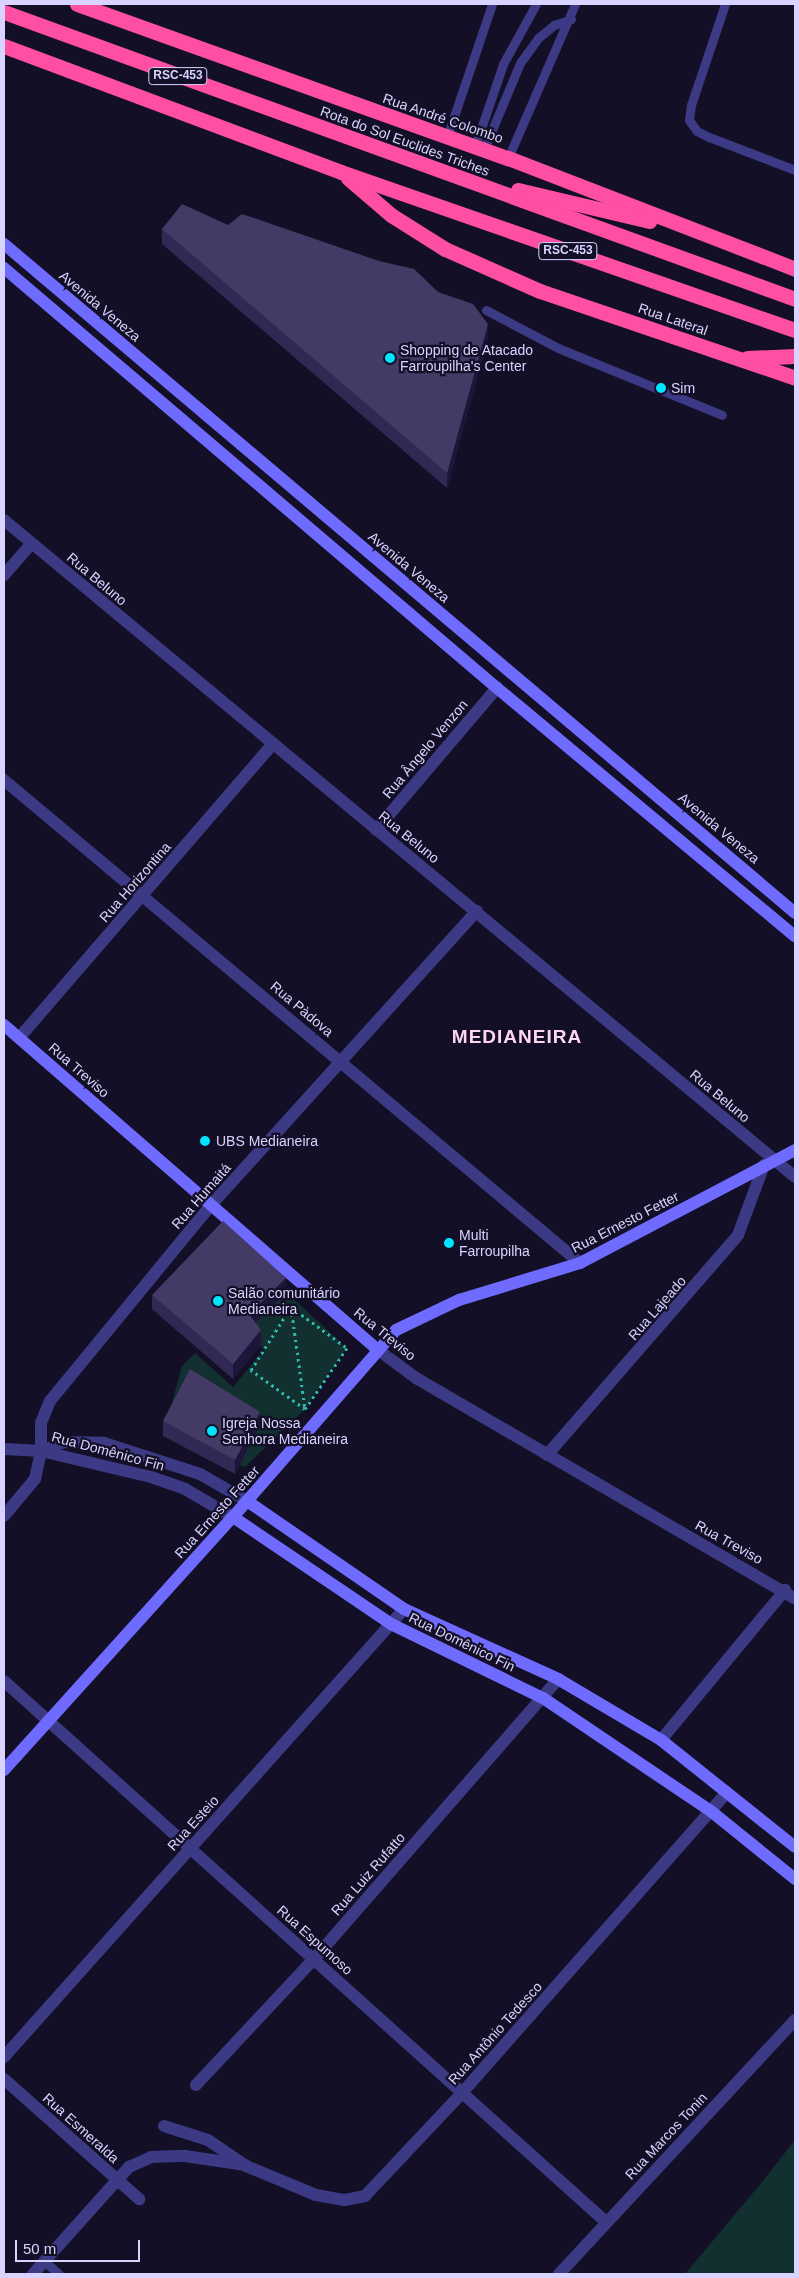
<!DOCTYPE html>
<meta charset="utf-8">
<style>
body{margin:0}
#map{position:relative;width:799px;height:2278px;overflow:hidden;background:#130f26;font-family:Helvetica,sans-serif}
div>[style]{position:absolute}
.green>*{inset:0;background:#12302f}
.path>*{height:3px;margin-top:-1.5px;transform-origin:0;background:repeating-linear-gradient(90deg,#2fb8b0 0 2.5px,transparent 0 6.5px)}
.lane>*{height:9px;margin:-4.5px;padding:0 4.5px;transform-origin:4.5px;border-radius:4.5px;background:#3d3a85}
.street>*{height:12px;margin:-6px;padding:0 6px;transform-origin:6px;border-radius:6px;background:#3d3a85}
.secondary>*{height:12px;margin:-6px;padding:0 6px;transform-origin:6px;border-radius:6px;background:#6f6bff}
.highway>*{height:15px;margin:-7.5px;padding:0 7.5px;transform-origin:7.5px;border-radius:7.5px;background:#ff4fa3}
.wall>*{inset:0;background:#312854}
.shaded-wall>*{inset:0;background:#1d163a}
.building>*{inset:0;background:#433a66}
.dots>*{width:14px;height:14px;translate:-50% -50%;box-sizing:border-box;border:2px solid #130f26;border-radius:50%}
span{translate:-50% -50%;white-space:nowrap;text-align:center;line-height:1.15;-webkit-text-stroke:4.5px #130f26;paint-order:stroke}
.shield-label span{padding:1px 4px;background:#130f26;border:1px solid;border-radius:4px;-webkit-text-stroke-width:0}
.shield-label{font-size:12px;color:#d9d4ff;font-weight:700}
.street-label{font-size:14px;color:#d9d4ff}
.poi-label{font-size:14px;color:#d9d4ff}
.left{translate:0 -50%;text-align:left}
.district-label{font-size:19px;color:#ffd6f0;font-weight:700;letter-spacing:1px}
.frame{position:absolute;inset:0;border:5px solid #d9d4ff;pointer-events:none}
.scale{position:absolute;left:15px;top:2240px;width:125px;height:22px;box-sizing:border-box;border:2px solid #d9d4ff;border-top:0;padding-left:6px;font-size:15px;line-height:18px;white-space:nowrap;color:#d9d4ff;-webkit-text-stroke:4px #130f26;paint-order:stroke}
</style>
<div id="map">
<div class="green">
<i style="clip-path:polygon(286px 1292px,347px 1348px,305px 1409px,245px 1467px,163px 1436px,182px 1366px,195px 1353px,233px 1387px,264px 1350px,249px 1329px)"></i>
<i style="clip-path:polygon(795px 2140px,795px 2274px,685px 2274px,762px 2182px)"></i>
</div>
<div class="path">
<i style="left:291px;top:1307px;width:103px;rotate:82.2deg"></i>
<i style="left:305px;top:1409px;width:67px;rotate:-144.2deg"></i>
<i style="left:251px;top:1370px;width:75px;rotate:-57.6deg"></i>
<i style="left:291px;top:1307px;width:69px;rotate:36.2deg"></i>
<i style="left:347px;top:1348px;width:74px;rotate:124.5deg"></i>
</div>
<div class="lane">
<i style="left:725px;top:4px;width:107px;rotate:108.6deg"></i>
<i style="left:691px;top:105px;width:15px;rotate:98deg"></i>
<i style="left:689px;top:120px;width:14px;rotate:54deg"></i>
<i style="left:697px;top:131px;width:13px;rotate:27deg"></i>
<i style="left:709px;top:137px;width:92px;rotate:21deg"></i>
<i style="left:447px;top:137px;width:140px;rotate:-71.3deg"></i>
<i style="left:475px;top:146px;width:87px;rotate:-71.1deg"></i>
<i style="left:503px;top:64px;width:68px;rotate:-61.2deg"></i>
<i style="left:484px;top:149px;width:93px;rotate:-67.3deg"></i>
<i style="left:520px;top:63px;width:31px;rotate:-54deg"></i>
<i style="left:538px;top:38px;width:21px;rotate:-39deg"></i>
<i style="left:554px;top:25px;width:18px;rotate:-19deg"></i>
<i style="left:508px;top:158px;width:168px;rotate:-66.5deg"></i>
<i style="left:486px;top:310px;width:81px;rotate:27.8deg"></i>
<i style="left:558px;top:348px;width:177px;rotate:22.2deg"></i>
<i style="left:44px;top:2261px;width:20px;rotate:41deg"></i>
</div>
<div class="street">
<i style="left:4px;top:520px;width:1028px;rotate:39.71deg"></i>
<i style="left:4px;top:575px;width:41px;rotate:-48.9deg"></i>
<i style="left:4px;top:780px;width:752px;rotate:39.98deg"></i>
<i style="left:376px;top:830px;width:187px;rotate:-49.6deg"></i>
<i style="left:19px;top:1038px;width:389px;rotate:-49.2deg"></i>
<i style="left:377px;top:1349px;width:49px;rotate:36.6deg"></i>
<i style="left:416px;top:1378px;width:439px;rotate:30.2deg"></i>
<i style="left:4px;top:1449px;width:37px;rotate:3deg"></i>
<i style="left:41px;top:1451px;width:113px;rotate:13.3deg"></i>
<i style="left:151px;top:1477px;width:36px;rotate:19deg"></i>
<i style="left:185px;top:1489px;width:56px;rotate:30.3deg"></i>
<i style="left:41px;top:1451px;width:26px;rotate:-21deg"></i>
<i style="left:65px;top:1442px;width:39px;rotate:1deg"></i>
<i style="left:104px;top:1443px;width:101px;rotate:17.9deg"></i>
<i style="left:200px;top:1474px;width:54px;rotate:29.9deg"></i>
<i style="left:547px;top:1455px;width:291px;rotate:-49deg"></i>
<i style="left:738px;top:1235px;width:75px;rotate:-69.6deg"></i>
<i style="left:4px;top:1516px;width:48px;rotate:-50deg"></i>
<i style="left:35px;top:1479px;width:29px;rotate:-78deg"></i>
<i style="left:41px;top:1451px;width:28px;rotate:-90deg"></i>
<i style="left:41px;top:1423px;width:24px;rotate:-68deg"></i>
<i style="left:50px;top:1401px;width:255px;rotate:-50.6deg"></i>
<i style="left:212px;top:1204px;width:395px;rotate:-47.9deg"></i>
<i style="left:4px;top:1681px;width:809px;rotate:41.95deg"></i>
<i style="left:661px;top:1740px;width:195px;rotate:-50.4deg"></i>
<i style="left:4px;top:2057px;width:601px;rotate:-48.24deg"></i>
<i style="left:4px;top:2079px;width:181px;rotate:41.6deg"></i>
<i style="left:196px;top:2085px;width:173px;rotate:-46.9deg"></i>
<i style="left:314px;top:1959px;width:371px;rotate:-48.9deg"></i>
<i style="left:164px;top:2126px;width:46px;rotate:17.7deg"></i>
<i style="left:208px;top:2140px;width:46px;rotate:34.4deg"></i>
<i style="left:246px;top:2166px;width:76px;rotate:22.5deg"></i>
<i style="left:316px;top:2195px;width:29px;rotate:10deg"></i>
<i style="left:345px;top:2200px;width:20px;rotate:-11deg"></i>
<i style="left:365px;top:2196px;width:140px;rotate:-46.7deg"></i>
<i style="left:461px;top:2094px;width:402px;rotate:-48.6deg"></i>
<i style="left:33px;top:2274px;width:144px;rotate:-48.1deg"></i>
<i style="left:129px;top:2167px;width:24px;rotate:-24deg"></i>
<i style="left:151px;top:2157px;width:34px;rotate:-2deg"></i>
<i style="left:185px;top:2156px;width:61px;rotate:8.5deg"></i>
<i style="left:559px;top:2274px;width:347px;rotate:-47.1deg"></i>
</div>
<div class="secondary">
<i style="left:4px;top:244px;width:1036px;rotate:40.22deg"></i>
<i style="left:4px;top:268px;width:648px;rotate:40.43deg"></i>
<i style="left:497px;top:688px;width:388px;rotate:39.8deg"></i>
<i style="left:4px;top:1025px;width:494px;rotate:41deg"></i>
<i style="left:247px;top:1501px;width:191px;rotate:34.5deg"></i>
<i style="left:404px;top:1609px;width:169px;rotate:24.4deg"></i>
<i style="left:558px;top:1679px;width:120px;rotate:30.6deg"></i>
<i style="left:661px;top:1740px;width:171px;rotate:38.6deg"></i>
<i style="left:233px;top:1517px;width:191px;rotate:34.1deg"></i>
<i style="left:391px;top:1624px;width:169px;rotate:26deg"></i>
<i style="left:543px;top:1698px;width:204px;rotate:34deg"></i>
<i style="left:712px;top:1812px;width:107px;rotate:38.9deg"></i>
<i style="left:4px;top:1770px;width:341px;rotate:-47.9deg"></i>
<i style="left:233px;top:1517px;width:248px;rotate:-48.9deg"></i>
<i style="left:396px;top:1330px;width:70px;rotate:-25.5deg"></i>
<i style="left:459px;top:1300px;width:127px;rotate:-17deg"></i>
<i style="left:580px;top:1263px;width:243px;rotate:-27.7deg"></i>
</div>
<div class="highway">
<i style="left:77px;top:4px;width:458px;rotate:19.7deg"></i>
<i style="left:508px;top:158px;width:308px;rotate:21.1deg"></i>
<i style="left:4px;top:12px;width:841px;rotate:19.94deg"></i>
<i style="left:4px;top:46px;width:360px;rotate:20.5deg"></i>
<i style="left:341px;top:172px;width:481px;rotate:19.2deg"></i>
<i style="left:348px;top:178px;width:57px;rotate:40.7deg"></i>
<i style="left:391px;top:215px;width:64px;rotate:32.2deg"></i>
<i style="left:445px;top:249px;width:104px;rotate:23.9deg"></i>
<i style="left:540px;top:291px;width:269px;rotate:18.8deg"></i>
<i style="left:518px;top:190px;width:135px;rotate:13.3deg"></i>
<i style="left:747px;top:358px;width:48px;rotate:-2.4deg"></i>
</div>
<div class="wall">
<i style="clip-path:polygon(228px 225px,438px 292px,488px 338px,447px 488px,162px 244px,162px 229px)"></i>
<i style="clip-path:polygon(286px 1292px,255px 1323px,261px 1345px,233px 1379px,152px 1309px,152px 1295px)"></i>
<i style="clip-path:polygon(163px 1421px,260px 1426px,235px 1474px,163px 1436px)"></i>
</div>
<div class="shaded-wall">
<i style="clip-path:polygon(488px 324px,488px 338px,447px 488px,447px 473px)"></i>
<i style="clip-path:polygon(286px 1278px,286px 1292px,249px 1329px,249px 1314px)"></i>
<i style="clip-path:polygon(261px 1330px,261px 1345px,233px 1379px,233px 1364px)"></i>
<i style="clip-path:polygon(260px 1412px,260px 1426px,235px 1474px,235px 1460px)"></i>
</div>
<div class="building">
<i style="clip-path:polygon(182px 204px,228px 225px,242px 214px,379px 261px,414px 269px,438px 292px,473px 304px,488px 324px,447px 473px,162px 229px)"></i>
<i style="clip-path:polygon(223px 1221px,286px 1278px,249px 1314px,261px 1330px,233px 1364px,152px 1295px)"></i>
<i style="clip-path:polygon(190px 1369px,260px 1412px,235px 1460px,163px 1421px)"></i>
</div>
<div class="dots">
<i style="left:390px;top:358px;background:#00e5ff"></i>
<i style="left:661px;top:388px;background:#00e5ff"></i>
<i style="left:205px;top:1141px;background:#00e5ff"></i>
<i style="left:449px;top:1243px;background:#00e5ff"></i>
<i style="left:218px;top:1301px;background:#00e5ff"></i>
<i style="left:212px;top:1431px;background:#00e5ff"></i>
</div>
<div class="shield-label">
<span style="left:178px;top:76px">RSC-453</span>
<span style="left:568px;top:251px">RSC-453</span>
</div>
<div class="street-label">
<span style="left:443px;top:118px;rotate:19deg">Rua André Colombo</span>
<span style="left:405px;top:141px;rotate:20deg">Rota do Sol Euclides Triches</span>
<span style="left:100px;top:306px;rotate:40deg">Avenida Veneza</span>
<span style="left:673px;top:319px;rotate:19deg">Rua Lateral</span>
<span style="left:409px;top:567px;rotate:40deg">Avenida Veneza</span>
<span style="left:97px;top:579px;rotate:40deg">Rua Beluno</span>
<span style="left:425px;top:749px;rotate:-50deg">Rua Ângelo Venzon</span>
<span style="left:719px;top:828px;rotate:40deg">Avenida Veneza</span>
<span style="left:409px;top:837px;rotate:39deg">Rua Beluno</span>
<span style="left:135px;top:882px;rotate:-49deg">Rua Horizontina</span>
<span style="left:302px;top:1009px;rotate:40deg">Rua Pàdova</span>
<span style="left:79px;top:1070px;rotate:41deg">Rua Treviso</span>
<span style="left:720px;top:1096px;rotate:40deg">Rua Beluno</span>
<span style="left:201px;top:1196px;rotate:-49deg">Rua Humaitá</span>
<span style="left:625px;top:1222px;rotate:-27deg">Rua Ernesto Fetter</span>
<span style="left:657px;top:1308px;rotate:-49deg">Rua Lajeado</span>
<span style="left:385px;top:1334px;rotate:39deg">Rua Treviso</span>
<span style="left:108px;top:1451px;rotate:15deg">Rua Domênico Fin</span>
<span style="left:217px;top:1512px;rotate:-48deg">Rua Ernesto Fetter</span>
<span style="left:729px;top:1542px;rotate:29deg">Rua Treviso</span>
<span style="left:462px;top:1642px;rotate:26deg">Rua Domênico Fin</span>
<span style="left:193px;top:1823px;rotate:-48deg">Rua Esteio</span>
<span style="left:368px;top:1874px;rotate:-49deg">Rua Luiz Rufatto</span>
<span style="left:315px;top:1940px;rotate:42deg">Rua Espumoso</span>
<span style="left:495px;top:2033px;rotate:-48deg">Rua Antônio Tedesco</span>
<span style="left:81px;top:2128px;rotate:42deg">Rua Esmeralda</span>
<span style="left:666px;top:2136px;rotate:-47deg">Rua Marcos Tonin</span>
</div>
<div class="poi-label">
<span class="left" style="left:400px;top:358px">Shopping de Atacado<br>Farroupilha's Center</span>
<span class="left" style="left:671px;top:388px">Sim</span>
<span class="left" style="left:216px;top:1141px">UBS Medianeira</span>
<span class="left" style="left:459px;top:1243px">Multi<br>Farroupilha</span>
<span class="left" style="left:228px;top:1301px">Salão comunitário<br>Medianeira</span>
<span class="left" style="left:222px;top:1431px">Igreja Nossa<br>Senhora Medianeira</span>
</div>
<div class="district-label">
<span style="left:517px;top:1037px">MEDIANEIRA</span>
</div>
<div class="frame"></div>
<div class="scale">50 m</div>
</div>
